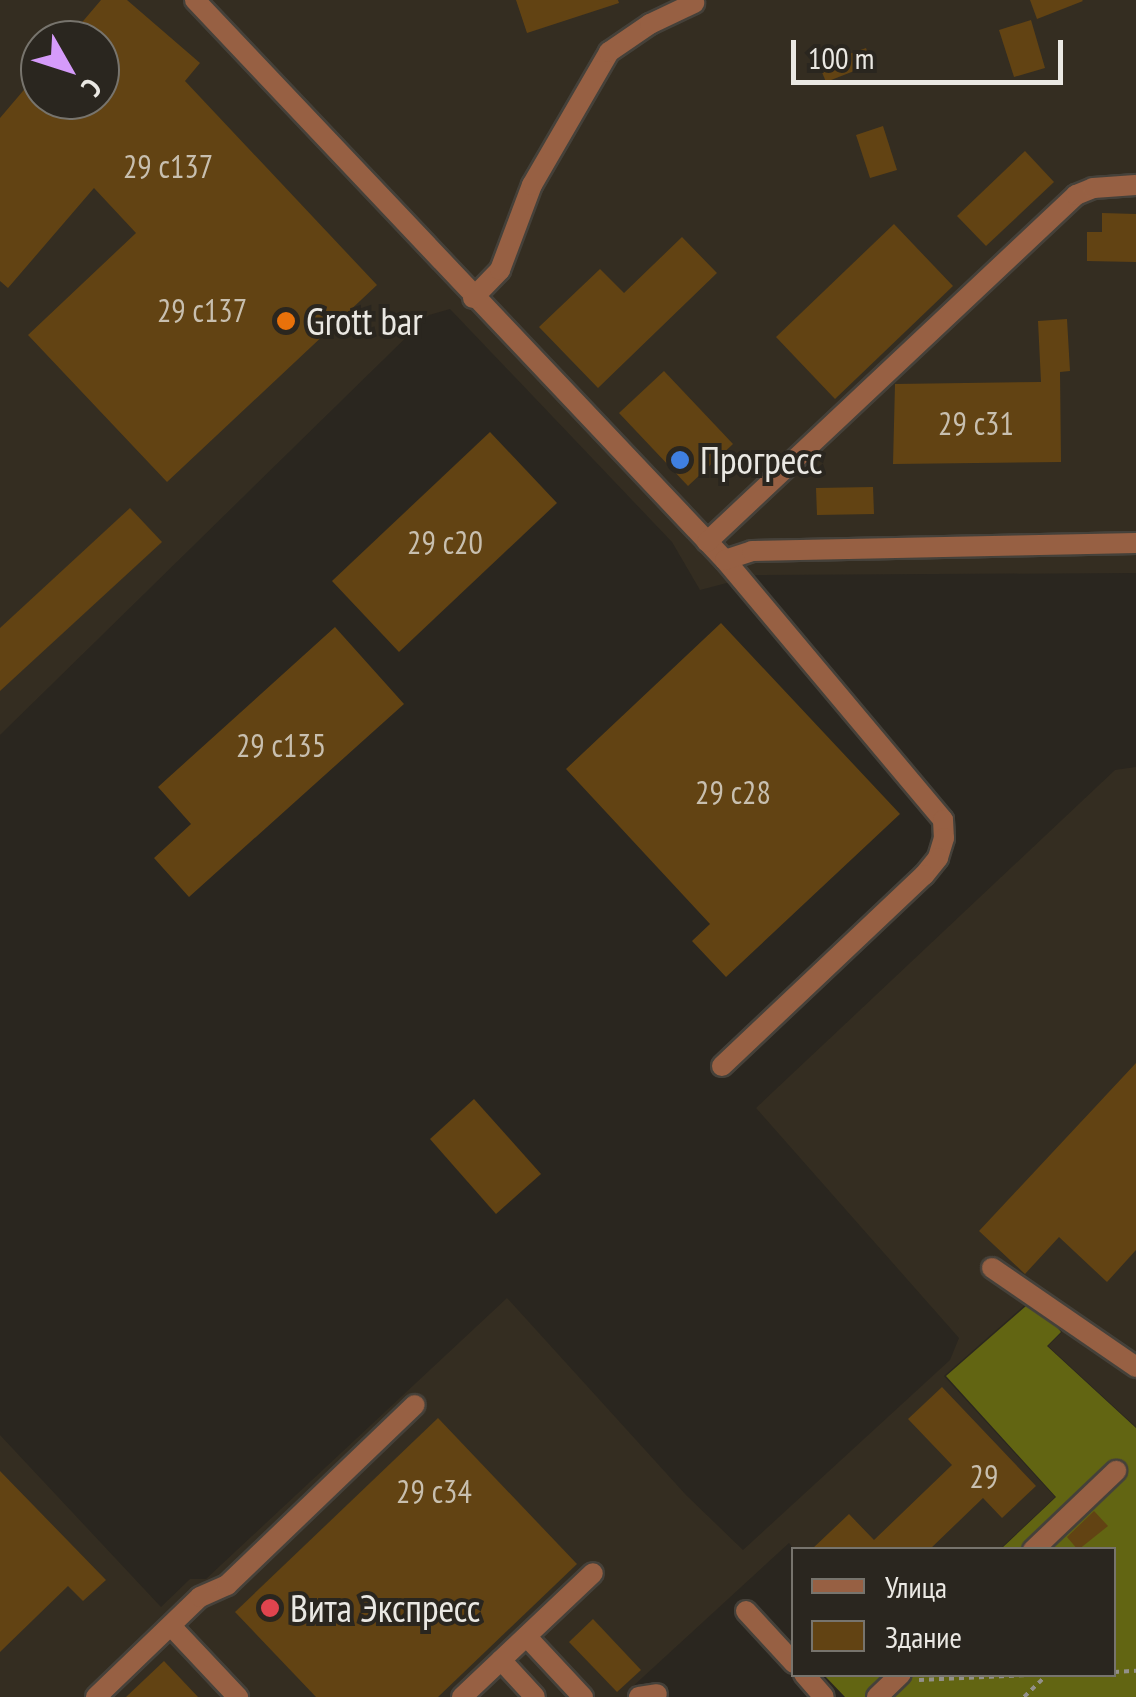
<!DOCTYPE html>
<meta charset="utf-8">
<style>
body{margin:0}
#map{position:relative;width:1136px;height:1697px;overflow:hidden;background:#2a261f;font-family:"PT Sans Narrow",sans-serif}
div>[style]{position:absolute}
.built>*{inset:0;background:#342d21}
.forest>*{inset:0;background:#626512}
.building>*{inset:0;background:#624313}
.path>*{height:4px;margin-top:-2px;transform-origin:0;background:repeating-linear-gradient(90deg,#93908a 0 5px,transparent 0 10px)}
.roads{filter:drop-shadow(2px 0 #45413a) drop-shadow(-2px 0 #45413a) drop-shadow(0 2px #45413a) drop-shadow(0 -2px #45413a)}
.minor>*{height:20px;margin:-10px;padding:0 10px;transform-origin:10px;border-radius:10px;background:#976043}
.dots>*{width:28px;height:28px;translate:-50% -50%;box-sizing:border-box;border:5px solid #2a261f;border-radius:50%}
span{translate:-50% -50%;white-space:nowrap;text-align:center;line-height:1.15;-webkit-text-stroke:8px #2a261f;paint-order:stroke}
.number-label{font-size:32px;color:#c8bfaf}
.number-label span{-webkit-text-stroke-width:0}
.poi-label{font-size:38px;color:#eae8e3}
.left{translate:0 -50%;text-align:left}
.legend{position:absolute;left:791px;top:1547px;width:325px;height:130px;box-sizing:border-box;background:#2a261f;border:2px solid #77746d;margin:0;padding:12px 18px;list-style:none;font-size:30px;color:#eae8e3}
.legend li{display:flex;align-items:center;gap:20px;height:50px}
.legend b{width:50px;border:2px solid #77746d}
.north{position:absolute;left:20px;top:20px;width:100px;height:100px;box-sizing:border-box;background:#2a261f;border:2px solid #77746d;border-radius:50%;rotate:129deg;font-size:28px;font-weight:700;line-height:40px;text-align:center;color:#eae8e3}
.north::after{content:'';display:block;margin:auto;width:35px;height:45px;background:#d59bfa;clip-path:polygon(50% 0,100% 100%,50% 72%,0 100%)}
.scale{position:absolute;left:791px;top:40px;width:272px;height:45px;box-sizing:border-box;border:5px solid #eae8e3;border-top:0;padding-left:12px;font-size:30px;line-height:35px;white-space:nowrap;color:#eae8e3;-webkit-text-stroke:8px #2a261f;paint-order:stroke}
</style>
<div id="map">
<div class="built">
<i style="clip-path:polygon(evenodd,0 0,1136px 0,1136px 573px,757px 575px,700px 590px,672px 542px,450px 309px,429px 315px,0 735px,0 0,40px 40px,100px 40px,100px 100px,40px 100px,40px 40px)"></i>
<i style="clip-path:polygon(1136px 767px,1136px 1427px,1048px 1346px,1062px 1332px,1034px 1297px,944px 1376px,1055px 1497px,1000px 1549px,795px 1550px,789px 1543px,630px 1689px,636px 1697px,0 1697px,0 1435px,161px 1607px,190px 1579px,206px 1579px,507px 1298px,686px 1495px,743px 1550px,950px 1360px,959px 1338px,756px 1108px,1115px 770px)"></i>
</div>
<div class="forest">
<i style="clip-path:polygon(1034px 1299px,1061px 1332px,1047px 1346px,1136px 1428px,1136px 1697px,845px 1697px,824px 1675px,1114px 1674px,1114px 1550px,1001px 1549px,1056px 1497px,946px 1376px)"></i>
</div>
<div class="building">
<i style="clip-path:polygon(101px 0,127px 0,200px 63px,185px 81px,377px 285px,167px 482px,28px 335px,136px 233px,94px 188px,8px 288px,0 281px,0 118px,40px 71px,40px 100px,100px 100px,100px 40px,67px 40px)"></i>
<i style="clip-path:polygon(516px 0,618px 0,619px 3px,527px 33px)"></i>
<i style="clip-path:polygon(1030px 0,1082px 0,1083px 1px,1037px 19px)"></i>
<i style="clip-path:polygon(1031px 20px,1045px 68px,1014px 77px,999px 30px)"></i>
<i style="clip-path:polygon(866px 48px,872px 64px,826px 82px,819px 65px)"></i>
<i style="clip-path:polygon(883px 126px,897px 170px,870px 178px,856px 135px)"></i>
<i style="clip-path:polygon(1025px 151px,1054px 182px,986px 246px,957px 216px)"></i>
<i style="clip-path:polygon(1102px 213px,1136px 214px,1136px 262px,1087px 261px,1087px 232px,1102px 232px)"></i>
<i style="clip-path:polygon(894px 224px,953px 286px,835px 399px,776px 337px)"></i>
<i style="clip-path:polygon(682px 237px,717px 273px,598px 388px,539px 327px,600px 269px,624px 293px)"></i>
<i style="clip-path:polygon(1067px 319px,1070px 371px,1060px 372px,1061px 462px,893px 464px,895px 384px,1041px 382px,1038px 321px)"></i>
<i style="clip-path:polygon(664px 371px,733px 444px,688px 486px,619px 413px)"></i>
<i style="clip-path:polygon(490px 432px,557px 503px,399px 652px,332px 581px)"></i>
<i style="clip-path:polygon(873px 487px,874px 514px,817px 515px,816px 488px)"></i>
<i style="clip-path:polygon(130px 508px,162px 542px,0 691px,0 628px)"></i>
<i style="clip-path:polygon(721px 623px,900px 814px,726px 977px,692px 941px,710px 924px,566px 769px)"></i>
<i style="clip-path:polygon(335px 627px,404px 704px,189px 897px,154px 858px,191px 824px,158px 787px)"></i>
<i style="clip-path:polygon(1136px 1063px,1136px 1250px,1107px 1282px,1059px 1237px,1025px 1274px,979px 1231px)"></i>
<i style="clip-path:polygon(474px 1099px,541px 1174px,496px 1214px,430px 1139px)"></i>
<i style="clip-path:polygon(942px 1387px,1036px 1486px,1002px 1518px,983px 1498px,929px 1550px,811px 1550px,849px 1514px,874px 1540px,952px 1465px,908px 1419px)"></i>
<i style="clip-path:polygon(438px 1418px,577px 1564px,438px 1697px,316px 1697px,235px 1612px)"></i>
<i style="clip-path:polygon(0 1471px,106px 1580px,83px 1601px,68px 1586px,0 1652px)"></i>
<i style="clip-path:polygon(1094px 1511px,1108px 1526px,1078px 1550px,1067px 1537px)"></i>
<i style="clip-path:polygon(593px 1619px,641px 1670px,617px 1692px,569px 1642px)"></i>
<i style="clip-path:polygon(164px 1661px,198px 1697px,126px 1697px)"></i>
</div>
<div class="path">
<i style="left:1114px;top:1672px;width:22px;rotate:-3deg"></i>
<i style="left:919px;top:1680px;width:132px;rotate:-2.6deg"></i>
<i style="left:1024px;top:1697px;width:30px;rotate:-44deg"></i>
</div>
<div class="roads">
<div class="minor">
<i style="left:195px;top:0;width:771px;rotate:46.58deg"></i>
<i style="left:725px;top:560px;width:339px;rotate:50deg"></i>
<i style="left:943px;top:820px;width:18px;rotate:87deg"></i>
<i style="left:944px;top:838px;width:21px;rotate:107deg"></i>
<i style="left:938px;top:858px;width:22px;rotate:129deg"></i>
<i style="left:924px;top:875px;width:278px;rotate:136.6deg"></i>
<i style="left:473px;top:298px;width:39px;rotate:-46deg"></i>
<i style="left:500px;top:270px;width:91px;rotate:-69.4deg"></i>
<i style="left:532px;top:185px;width:154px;rotate:-59.9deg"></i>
<i style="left:609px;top:52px;width:50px;rotate:-34.3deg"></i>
<i style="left:650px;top:24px;width:49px;rotate:-25.5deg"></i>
<i style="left:707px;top:542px;width:507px;rotate:-43.24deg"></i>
<i style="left:1076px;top:195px;width:18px;rotate:-22deg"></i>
<i style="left:1093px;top:188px;width:43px;rotate:-4deg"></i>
<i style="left:725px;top:560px;width:28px;rotate:-18deg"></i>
<i style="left:752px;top:551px;width:384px;rotate:-1.2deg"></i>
<i style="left:992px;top:1268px;width:175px;rotate:34.5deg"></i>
<i style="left:1033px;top:1550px;width:115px;rotate:-43.6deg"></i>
<i style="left:746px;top:1611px;width:71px;rotate:47.3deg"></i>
<i style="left:171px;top:1626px;width:98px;rotate:46.7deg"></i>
<i style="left:527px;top:1637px;width:82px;rotate:47deg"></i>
<i style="left:501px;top:1660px;width:50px;rotate:47.4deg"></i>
<i style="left:804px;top:1674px;width:30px;rotate:49deg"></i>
<i style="left:96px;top:1697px;width:144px;rotate:-43.9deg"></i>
<i style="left:200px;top:1597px;width:30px;rotate:-24deg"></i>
<i style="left:227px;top:1585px;width:260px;rotate:-43.8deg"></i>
<i style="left:462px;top:1697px;width:180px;rotate:-43.4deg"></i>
<i style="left:639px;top:1697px;width:18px;rotate:-9deg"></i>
<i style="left:877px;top:1697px;width:33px;rotate:-44deg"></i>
</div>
</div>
<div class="dots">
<i style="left:286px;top:321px;background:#e8710a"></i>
<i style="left:680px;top:460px;background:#3f7fe0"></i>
<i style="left:270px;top:1608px;background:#e0444e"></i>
</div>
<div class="number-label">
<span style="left:168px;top:166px">29 с137</span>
<span style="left:202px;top:310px">29 с137</span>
<span style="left:976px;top:423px">29 с31</span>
<span style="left:445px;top:542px">29 с20</span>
<span style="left:281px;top:745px">29 с135</span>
<span style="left:733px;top:792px">29 с28</span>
<span style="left:984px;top:1476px">29</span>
<span style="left:434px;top:1491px">29 с34</span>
</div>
<div class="poi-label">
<span class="left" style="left:306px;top:321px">Grott bar</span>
<span class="left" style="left:700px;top:460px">Прогресс</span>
<span class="left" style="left:290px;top:1608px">Вита Экспресс</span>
</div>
<ul class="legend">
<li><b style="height:12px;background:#976043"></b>Улица</li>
<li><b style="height:28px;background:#624313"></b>Здание</li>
</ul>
<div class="north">С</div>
<div class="scale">100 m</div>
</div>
